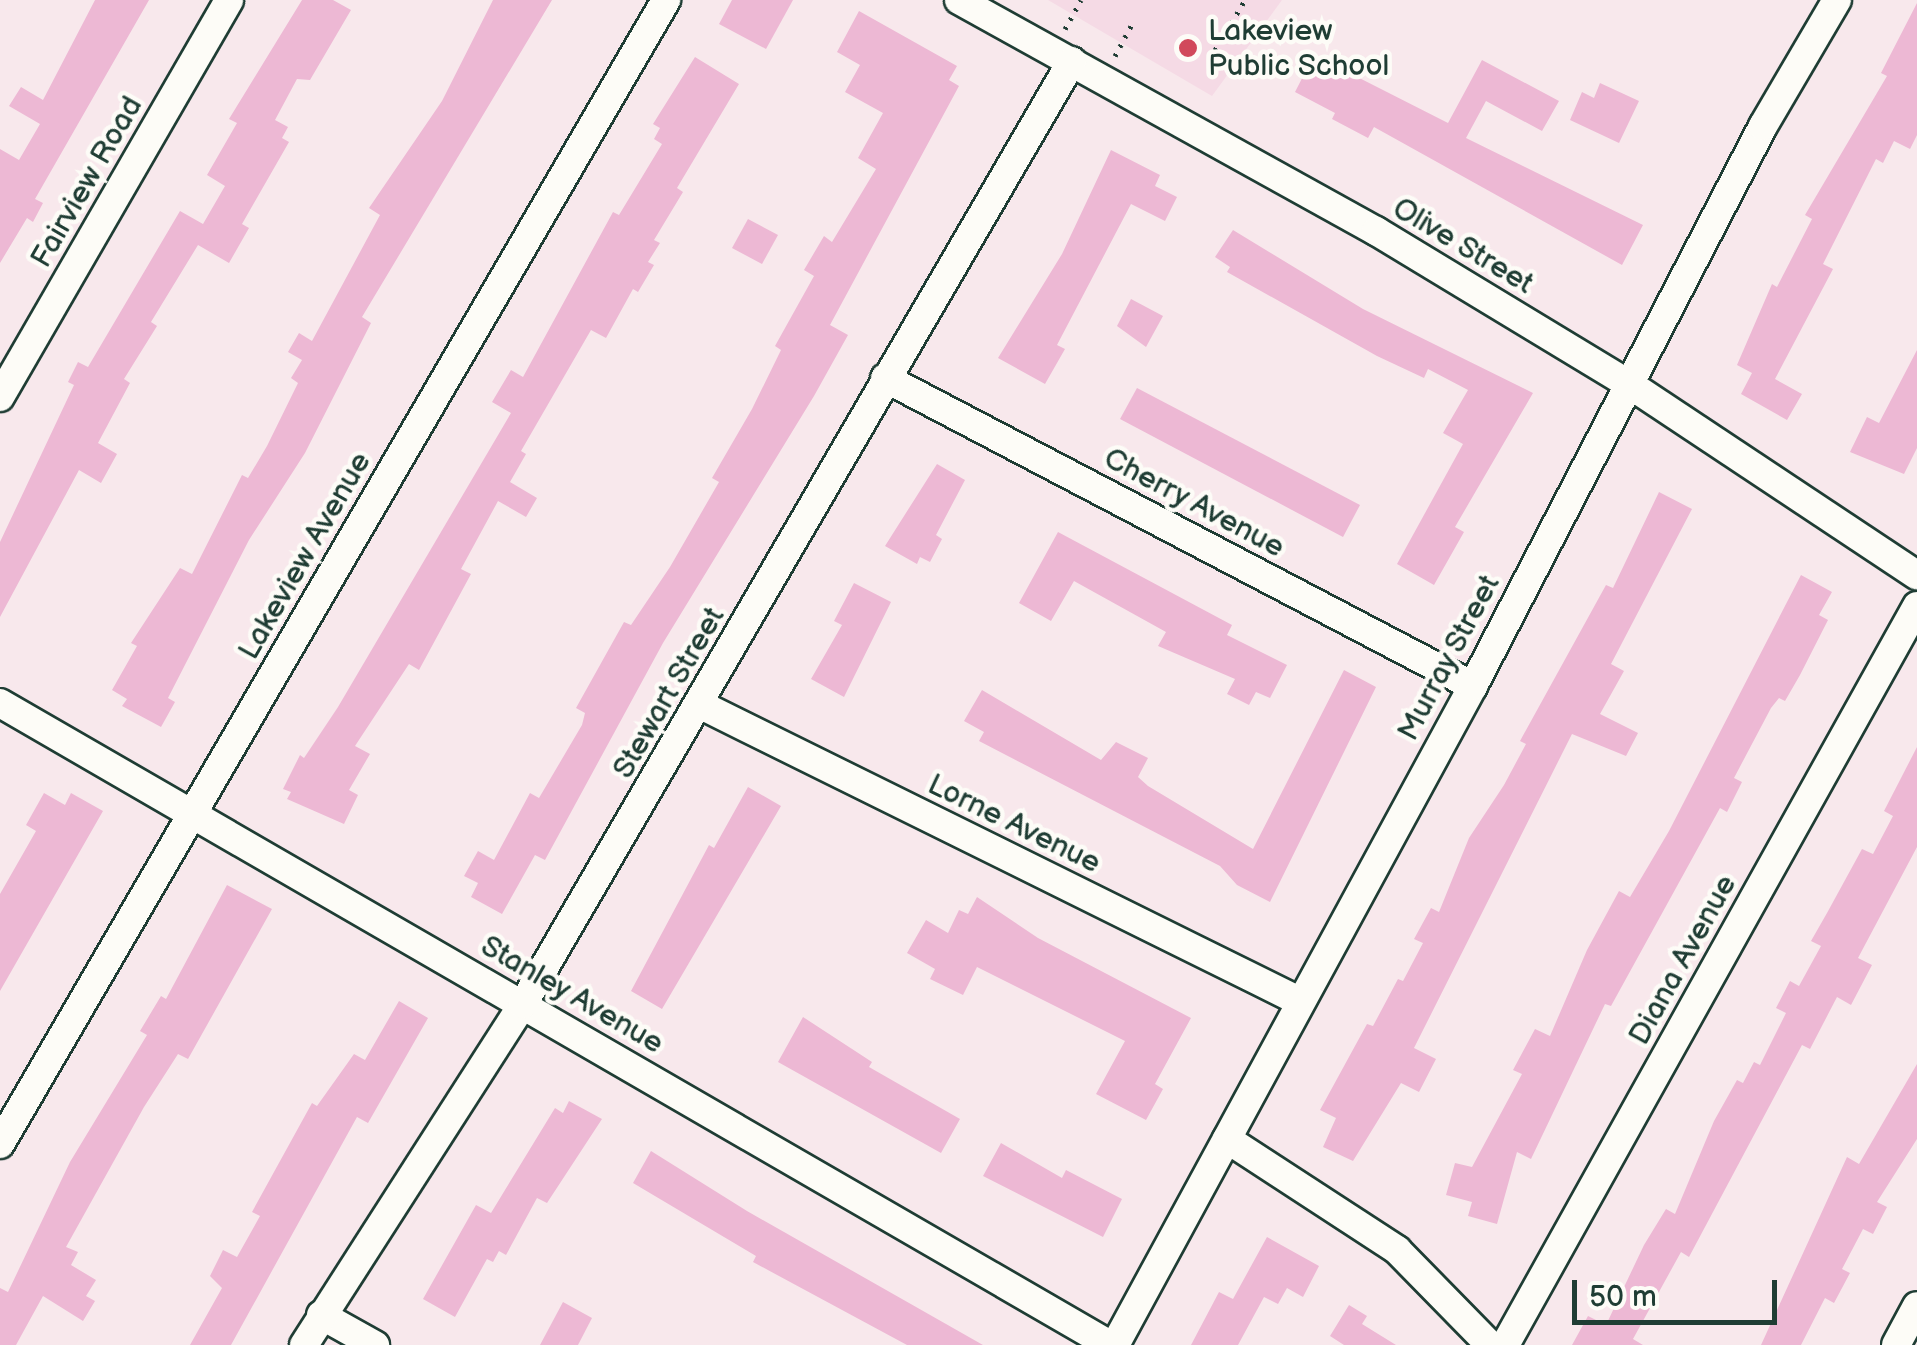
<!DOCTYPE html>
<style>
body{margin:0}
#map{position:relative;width:1917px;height:1345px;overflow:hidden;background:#f8e8ec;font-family:"Balsamiq Sans",sans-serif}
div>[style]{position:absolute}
.built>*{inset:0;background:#f5dae5}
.building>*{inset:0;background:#edb8d4}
.path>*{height:5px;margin-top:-2.5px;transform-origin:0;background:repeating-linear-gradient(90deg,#1f3d34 0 2.5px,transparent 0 10.5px)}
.roads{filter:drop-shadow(2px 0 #1f3d34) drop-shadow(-2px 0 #1f3d34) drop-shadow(0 2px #1f3d34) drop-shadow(0 -2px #1f3d34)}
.minor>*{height:28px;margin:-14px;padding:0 14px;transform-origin:14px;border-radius:14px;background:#fdfcf7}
.dots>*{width:28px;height:28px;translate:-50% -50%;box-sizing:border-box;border:5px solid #fdfcf7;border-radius:50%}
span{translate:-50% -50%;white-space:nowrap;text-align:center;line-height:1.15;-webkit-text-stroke:9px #fdfcf7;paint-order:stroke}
.poi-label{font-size:30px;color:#1f3d34}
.left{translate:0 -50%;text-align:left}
.street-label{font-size:30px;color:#1f3d34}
.scale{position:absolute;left:1572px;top:1280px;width:205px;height:45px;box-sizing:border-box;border:5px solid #1f3d34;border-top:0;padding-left:12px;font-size:30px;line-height:35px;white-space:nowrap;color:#1f3d34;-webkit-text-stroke:8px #fdfcf7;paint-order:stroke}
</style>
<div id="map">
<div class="built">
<i style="clip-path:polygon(1048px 0,1282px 0,1212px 96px)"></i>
</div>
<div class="building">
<i style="clip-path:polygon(95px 0,149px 0,35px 199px,43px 203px,33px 222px,27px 218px,0 263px,0 149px,19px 160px,40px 124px,9px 106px,21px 87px,43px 100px)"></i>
<i style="clip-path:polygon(302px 0,333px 0,351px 10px,310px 80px,297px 79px,275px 120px,288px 127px,282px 138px,289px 142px,242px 224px,249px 228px,229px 263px,198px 245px,151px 322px,157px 326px,124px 379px,130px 383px,98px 443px,117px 454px,101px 483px,79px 470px,0 617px,0 542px,74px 385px,68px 382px,78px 362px,88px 367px,180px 211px,203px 224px,225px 186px,207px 175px,237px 123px,229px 119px)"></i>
<i style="clip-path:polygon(493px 0,552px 0,362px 317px,371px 323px,305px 453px,249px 540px,168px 698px,175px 702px,161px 727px,122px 706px,127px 699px,112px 690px,137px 646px,131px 643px,180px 568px,192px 574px,242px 475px,248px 478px,267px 446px,298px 383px,291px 378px,302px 360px,288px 352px,299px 333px,312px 341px,380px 215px,369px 208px,442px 101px)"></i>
<i style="clip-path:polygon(732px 0,793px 0,766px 49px,719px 24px)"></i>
<i style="clip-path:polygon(1917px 3px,1917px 135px,1910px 149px,1894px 141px,1883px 163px,1876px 159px,1823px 264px,1833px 269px,1775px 379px,1802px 394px,1787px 420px,1741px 394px,1752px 373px,1737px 365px,1772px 284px,1777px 287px,1812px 219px,1805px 215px,1887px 76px,1881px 73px)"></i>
<i style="clip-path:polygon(859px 11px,957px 66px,949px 80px,959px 86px,830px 325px,848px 335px,814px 396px,663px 643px,545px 860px,535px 855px,502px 914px,471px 897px,478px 883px,464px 876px,478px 851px,494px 860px,530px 793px,539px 798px,582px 725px,585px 713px,576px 708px,624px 622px,631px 625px,670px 567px,719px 482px,712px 478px,752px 409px,781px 350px,775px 346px,814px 276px,804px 270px,824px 236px,832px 242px,876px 169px,858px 158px,883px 113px,845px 92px,860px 65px,837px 52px)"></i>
<i style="clip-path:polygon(1314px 55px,1448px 123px,1482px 60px,1559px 101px,1542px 131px,1486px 101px,1466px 138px,1643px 225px,1622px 265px,1374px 127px,1368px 138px,1332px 119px,1335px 113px,1295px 92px)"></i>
<i style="clip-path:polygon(695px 57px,739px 84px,677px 188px,683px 192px,654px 240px,660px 243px,648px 262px,654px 265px,638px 292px,633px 289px,606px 338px,591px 330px,521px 451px,526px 454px,510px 482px,537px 498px,526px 517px,498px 501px,461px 569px,471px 574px,419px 670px,409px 664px,355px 746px,370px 754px,349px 790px,358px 795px,344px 824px,287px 799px,291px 792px,283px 789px,300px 755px,304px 758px,338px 707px,511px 413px,492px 402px,511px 370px,523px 377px,613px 212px,619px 215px,662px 144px,654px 139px,660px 128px,653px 124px)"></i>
<i style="clip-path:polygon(1600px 83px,1639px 101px,1619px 143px,1570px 120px,1582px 92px,1594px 98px)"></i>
<i style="clip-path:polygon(1111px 150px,1160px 175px,1155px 186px,1177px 197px,1165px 221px,1131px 204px,1057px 345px,1065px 349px,1045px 384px,998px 358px,1062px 254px)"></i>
<i style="clip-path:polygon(748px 219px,778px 235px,762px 264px,732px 248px)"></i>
<i style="clip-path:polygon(1233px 230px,1363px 309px,1533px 393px,1455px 527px,1464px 532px,1434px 585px,1397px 564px,1463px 444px,1443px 433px,1468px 390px,1428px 369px,1424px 378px,1377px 356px,1227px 272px,1230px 267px,1215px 257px)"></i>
<i style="clip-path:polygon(1131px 299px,1163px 316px,1146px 347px,1117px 326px)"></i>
<i style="clip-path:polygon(1917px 350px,1917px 448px,1904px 474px,1850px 452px,1867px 417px,1879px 423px)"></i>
<i style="clip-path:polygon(1137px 388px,1360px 505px,1343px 537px,1120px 419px)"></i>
<i style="clip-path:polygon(937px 464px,965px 480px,936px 535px,942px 539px,930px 562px,920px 557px,917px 564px,885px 546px)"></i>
<i style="clip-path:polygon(1659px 492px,1692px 509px,1611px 664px,1624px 671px,1600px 714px,1638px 733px,1626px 756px,1572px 734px,1414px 1048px,1436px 1059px,1419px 1092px,1401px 1083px,1353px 1161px,1323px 1147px,1336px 1118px,1320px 1110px,1367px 1024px,1373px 1026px,1398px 979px,1403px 981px,1423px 943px,1414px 939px,1431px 908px,1439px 912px,1469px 838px,1504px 785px,1526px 744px,1520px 741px,1606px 585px,1613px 588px)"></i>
<i style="clip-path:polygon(1058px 532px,1232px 625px,1227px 635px,1287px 665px,1270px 698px,1256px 692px,1249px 705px,1227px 694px,1235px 679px,1158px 646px,1166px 632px,1074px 581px,1051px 621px,1019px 603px)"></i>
<i style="clip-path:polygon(1801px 575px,1832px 592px,1819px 615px,1828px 620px,1800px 675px,1785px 701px,1779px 698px,1771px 708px,1734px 778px,1742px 782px,1727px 812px,1720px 808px,1611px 1006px,1605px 1004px,1531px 1159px,1517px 1152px,1497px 1224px,1468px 1216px,1472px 1202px,1446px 1195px,1455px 1163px,1472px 1167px,1522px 1074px,1513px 1070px,1535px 1029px,1550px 1036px,1587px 950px,1619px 891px,1630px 897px,1669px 831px)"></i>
<i style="clip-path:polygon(854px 583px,891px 602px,844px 697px,811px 679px,842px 625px,834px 621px)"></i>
<i style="clip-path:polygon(1344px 670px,1376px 687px,1270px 902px,1237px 885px,1220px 866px,979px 741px,984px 732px,964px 721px,982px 690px,1101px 760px,1116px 742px,1148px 758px,1138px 777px,1148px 786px,1253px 849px)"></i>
<i style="clip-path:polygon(1917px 747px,1917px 847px,1858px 958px,1872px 965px,1851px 1005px,1837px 997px,1810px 1049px,1802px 1045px,1689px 1257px,1681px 1252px,1633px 1339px,1643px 1345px,1572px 1345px,1588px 1316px,1606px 1325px,1644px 1245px,1666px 1209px,1675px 1214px,1714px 1121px,1737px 1080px,1743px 1083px,1754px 1062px,1760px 1065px,1786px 1013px,1776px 1008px,1790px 981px,1799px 986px,1821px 946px,1811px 941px,1827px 913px,1862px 849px,1873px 854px,1893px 816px,1884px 811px)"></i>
<i style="clip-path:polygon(748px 787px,781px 806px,662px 1009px,631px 991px,709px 845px,714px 848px)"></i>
<i style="clip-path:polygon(44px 793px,65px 805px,71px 793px,103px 811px,0 991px,0 894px,36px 831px,26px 825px)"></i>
<i style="clip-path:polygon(227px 885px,272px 909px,188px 1059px,178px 1054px,144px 1107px,66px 1247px,78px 1252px,71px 1265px,96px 1280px,86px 1296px,95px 1301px,83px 1321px,43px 1296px,16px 1345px,0 1345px,0 1288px,8px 1292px,70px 1162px,147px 1035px,140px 1031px,161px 996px,166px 999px)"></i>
<i style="clip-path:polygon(977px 897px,1038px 938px,1191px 1018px,1155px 1084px,1163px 1089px,1146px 1120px,1096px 1094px,1125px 1041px,977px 967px,963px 995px,930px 979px,935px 969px,907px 953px,926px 920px,948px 933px,959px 910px,968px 914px)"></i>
<i style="clip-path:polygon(399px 1001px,428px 1018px,368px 1123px,357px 1117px,231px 1345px,190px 1345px,222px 1288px,210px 1276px,223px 1250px,237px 1257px,260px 1216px,252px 1212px,312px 1103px,317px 1106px,354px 1054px,365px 1060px)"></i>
<i style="clip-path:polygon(803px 1017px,872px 1062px,869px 1067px,960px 1119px,941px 1153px,778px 1062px)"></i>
<i style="clip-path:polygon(1917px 1064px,1917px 1139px,1877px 1202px,1887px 1207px,1873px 1234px,1863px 1229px,1842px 1269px,1850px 1273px,1834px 1303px,1825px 1298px,1801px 1345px,1761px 1345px,1847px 1157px,1859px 1164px)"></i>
<i style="clip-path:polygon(569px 1101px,602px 1119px,547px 1203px,537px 1198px,506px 1255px,499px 1251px,493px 1262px,487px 1259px,455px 1317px,423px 1299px,476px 1205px,491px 1213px,555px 1108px,563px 1113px)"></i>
<i style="clip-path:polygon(1001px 1143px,1062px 1178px,1066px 1170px,1122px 1199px,1103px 1237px,983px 1176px)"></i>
<i style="clip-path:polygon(651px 1151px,747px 1211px,983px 1345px,907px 1345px,753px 1262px,756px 1256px,633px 1183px)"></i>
<i style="clip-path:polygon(1267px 1237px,1319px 1266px,1303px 1297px,1287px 1288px,1278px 1304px,1264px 1297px,1238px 1345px,1191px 1345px,1219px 1292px,1233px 1299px)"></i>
<i style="clip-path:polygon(563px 1302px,592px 1318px,578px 1345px,540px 1345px)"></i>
<i style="clip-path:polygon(1349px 1305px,1367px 1316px,1362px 1324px,1396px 1345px,1344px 1345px,1330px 1336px)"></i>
</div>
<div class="path">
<i style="left:1065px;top:29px;width:33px;rotate:-61deg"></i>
<i style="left:1215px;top:50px;width:58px;rotate:-59deg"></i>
<i style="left:1115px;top:56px;width:36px;rotate:-62deg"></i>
</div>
<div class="roads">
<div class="minor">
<i style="left:959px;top:0;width:477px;rotate:29deg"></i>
<i style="left:1376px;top:231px;width:299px;rotate:31.2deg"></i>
<i style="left:1632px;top:386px;width:342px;rotate:33.6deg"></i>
<i style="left:885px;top:378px;width:664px;rotate:27.65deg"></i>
<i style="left:0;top:397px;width:458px;rotate:-60deg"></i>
<i style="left:0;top:703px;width:1282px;rotate:30.04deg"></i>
<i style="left:701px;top:705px;width:667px;rotate:26.33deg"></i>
<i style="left:1227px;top:1139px;width:203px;rotate:33.1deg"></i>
<i style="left:1397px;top:1250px;width:133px;rotate:45.6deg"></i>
<i style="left:0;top:1144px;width:1324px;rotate:-59.79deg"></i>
<i style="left:321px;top:1315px;width:62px;rotate:29.1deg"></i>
<i style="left:304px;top:1345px;width:405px;rotate:-57.3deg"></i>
<i style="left:523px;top:1004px;width:1091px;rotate:-59.79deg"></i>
<i style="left:1115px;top:1345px;width:750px;rotate:-61.49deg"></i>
<i style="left:1473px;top:686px;width:631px;rotate:-62.62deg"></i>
<i style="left:1763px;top:126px;width:146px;rotate:-59.6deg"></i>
<i style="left:1505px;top:1345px;width:846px;rotate:-60.86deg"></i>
<i style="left:1896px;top:1345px;width:44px;rotate:-61.7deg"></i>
</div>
</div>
<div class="dots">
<i style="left:1188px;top:48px;background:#d1495b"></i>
</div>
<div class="poi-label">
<span class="left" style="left:1208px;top:48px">Lakeview<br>Public School</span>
</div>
<div class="street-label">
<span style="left:87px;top:182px;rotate:-60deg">Fairview Road</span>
<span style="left:1463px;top:246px;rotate:31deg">Olive Street</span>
<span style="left:1194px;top:503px;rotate:28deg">Cherry Avenue</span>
<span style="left:305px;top:556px;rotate:-60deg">Lakeview Avenue</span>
<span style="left:1449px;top:658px;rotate:-62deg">Murray Street</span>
<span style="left:669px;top:693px;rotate:-60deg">Stewart Street</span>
<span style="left:1014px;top:824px;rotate:26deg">Lorne Avenue</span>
<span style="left:1683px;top:960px;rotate:-61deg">Diana Avenue</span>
<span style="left:572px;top:995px;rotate:30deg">Stanley Avenue</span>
</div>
<div class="scale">50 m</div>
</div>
